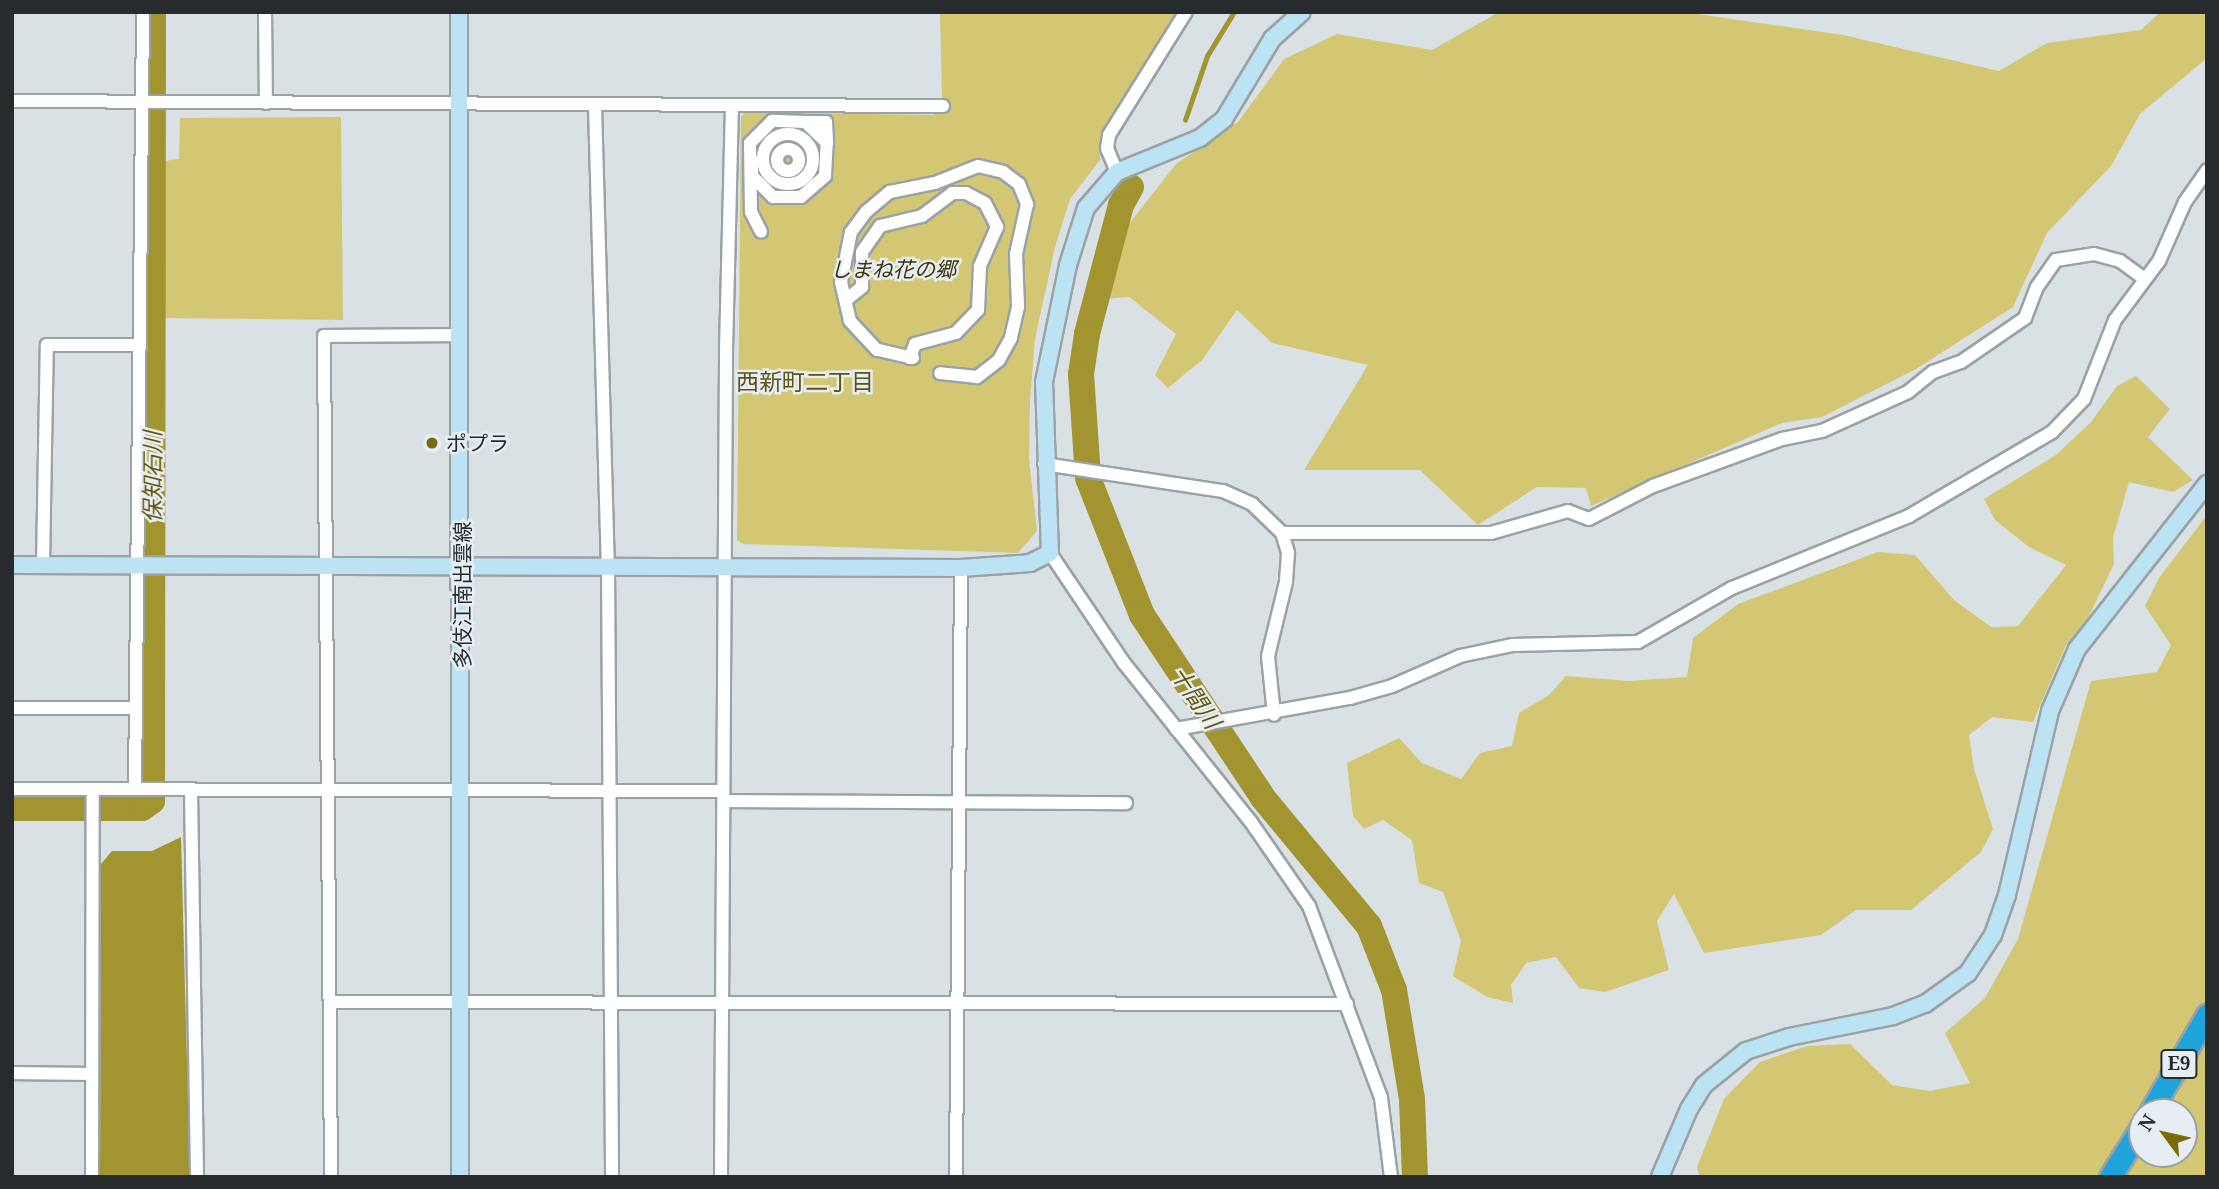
<!DOCTYPE html>
<meta charset="utf-8">
<style>
body{margin:0}
#map{position:relative;width:2219px;height:1189px;overflow:hidden;background:#d9e1e5;font-family:"Noto Serif","Noto Sans JP",serif}
div>[style]{position:absolute}
.green>*{inset:0;background:#d4c774}
.water>*{inset:0;background:#a2942e}
.stream>*{height:4.5px;margin:-2.25px;padding:0 2.25px;transform-origin:2.25px;border-radius:2.25px;background:#a2942e}
.river>*{height:26px;margin:-13px;padding:0 13px;transform-origin:13px;border-radius:13px;background:#a2942e}
.roads{filter:drop-shadow(2px 0 #9aa2a6) drop-shadow(-2px 0 #9aa2a6) drop-shadow(0 2px #9aa2a6) drop-shadow(0 -2px #9aa2a6)}
.street>*{height:12px;margin:-6px;padding:0 6px;transform-origin:6px;border-radius:6px;background:#fff}
.street>.ring{margin:-6px;padding:0;box-sizing:content-box;background:none;border:12px solid #fff;border-radius:50%}
.secondary>*{height:16px;margin:-8px;padding:0 8px;transform-origin:8px;border-radius:8px;background:#bce3f4}
.highway>*{height:21px;margin:-10.5px;padding:0 10.5px;transform-origin:10.5px;border-radius:10.5px;background:#1ea3db}
.dots>*{width:19px;height:19px;translate:-50% -50%;box-sizing:border-box;border:4px solid #e6eef3;border-radius:50%}
span{translate:-50% -50%;white-space:nowrap;text-align:center;line-height:1.15;-webkit-text-stroke:5px #e6eef3;paint-order:stroke}
.shield-label span{padding:2px 5px;background:#e6eef3;border:2px solid;border-radius:5px;-webkit-text-stroke-width:0}
.shield-label{font-size:19px;color:#282b2d;font-weight:700}
.park-label{font-size:21px;color:#3c360b;font-style:italic}
.poi-label{font-size:21px;color:#282b2d}
.left{translate:0 -50%;text-align:left}
.street-label{font-size:21px;color:#282b2d}
.neighbourhood-label{font-size:23px;color:#5c5316}
.water-label{font-size:23px;color:#62570b;font-style:italic}
.frame{position:absolute;inset:0;border:14px solid #282b2d;pointer-events:none}
.north{position:absolute;left:2128px;top:1098px;width:70px;height:70px;box-sizing:border-box;background:#e6eef3;border:2px solid #9aa0a4;border-radius:50%;rotate:303deg;font-size:19px;font-weight:700;line-height:28px;text-align:center;color:#282b2d}
.north::after{content:'';display:block;margin:auto;width:24px;height:32px;background:#796c07;clip-path:polygon(50% 0,100% 100%,50% 72%,0 100%)}
</style>
<div id="map">
<div class="green">
<i style="clip-path:polygon(940px 12px,1178px 12px,1117px 106px,1101px 139px,1100px 160px,1070px 199px,1055px 247px,1035px 339px,1030px 400px,1029px 459px,1037px 531px,1018px 553px,743px 544px,737px 540px,741px 117px,745px 112px,934px 115px,942px 99px)"></i>
<i style="clip-path:polygon(1499px 12px,1684px 12px,1843px 35px,1999px 71px,2047px 43px,2141px 30px,2160px 12px,2207px 12px,2207px 58px,2140px 114px,2111px 166px,2047px 233px,2013px 307px,1916px 369px,1822px 417px,1782px 423px,1591px 506px,1586px 488px,1537px 487px,1478px 525px,1420px 470px,1304px 470px,1368px 365px,1272px 343px,1237px 310px,1202px 360px,1168px 388px,1155px 375px,1176px 334px,1129px 297px,1104px 299px,1121px 234px,1176px 164px,1238px 122px,1284px 59px,1337px 34px,1432px 50px)"></i>
<i style="clip-path:polygon(341px 117px,343px 320px,164px 318px,164px 161px,179px 159px,180px 118px)"></i>
<i style="clip-path:polygon(2136px 376px,2170px 409px,2148px 437px,2193px 480px,2173px 492px,2129px 482px,2113px 538px,2114px 564px,2088px 618px,2066px 645px,2033px 722px,1992px 717px,1969px 735px,1974px 769px,1993px 829px,1981px 852px,1911px 910px,1856px 910px,1821px 935px,1704px 953px,1674px 894px,1657px 921px,1669px 970px,1605px 992px,1579px 988px,1556px 957px,1526px 963px,1511px 985px,1513px 1003px,1487px 997px,1453px 976px,1461px 941px,1443px 892px,1419px 883px,1412px 840px,1383px 820px,1364px 829px,1353px 816px,1347px 763px,1399px 738px,1422px 763px,1461px 779px,1480px 753px,1512px 746px,1519px 713px,1549px 695px,1566px 676px,1629px 681px,1687px 677px,1693px 638px,1738px 604px,1878px 552px,1915px 555px,1954px 600px,1991px 627px,2018px 626px,2066px 565px,2029px 547px,1995px 520px,1984px 499px,2056px 455px,2091px 422px,2117px 386px)"></i>
<i style="clip-path:polygon(evenodd,2207px 515px,2207px 1177px,1700px 1177px,1697px 1167px,1724px 1099px,1760px 1062px,1807px 1046px,1850px 1044px,1892px 1085px,1930px 1091px,1970px 1083px,1945px 1033px,1985px 998px,2018px 939px,2091px 681px,2157px 672px,2171px 645px,2145px 606px,2159px 578px,2207px 515px,2142px 1112px,2184px 1112px,2184px 1154px,2142px 1154px,2142px 1112px)"></i>
</div>
<div class="water">
<i style="clip-path:polygon(181px 837px,190px 1177px,100px 1177px,101px 864px,112px 851px,152px 851px)"></i>
</div>
<div class="stream">
<i style="left:1185px;top:120px;width:68px;rotate:-71deg"></i>
<i style="left:1207px;top:56px;width:52px;rotate:-58.5deg"></i>
</div>
<div class="river">
<i style="left:1131px;top:187px;width:21px;rotate:119deg"></i>
<i style="left:1121px;top:205px;width:133px;rotate:104.8deg"></i>
<i style="left:1087px;top:334px;width:40px;rotate:98.5deg"></i>
<i style="left:1081px;top:374px;width:104px;rotate:86.1deg"></i>
<i style="left:1088px;top:478px;width:147px;rotate:68.5deg"></i>
<i style="left:1142px;top:615px;width:219px;rotate:56.5deg"></i>
<i style="left:1263px;top:798px;width:166px;rotate:50.4deg"></i>
<i style="left:1369px;top:926px;width:69px;rotate:68.7deg"></i>
<i style="left:1394px;top:990px;width:110px;rotate:80.6deg"></i>
<i style="left:1412px;top:1099px;width:78px;rotate:87.8deg"></i>
<i style="left:12px;top:808px;width:130px"></i>
<i style="left:142px;top:808px;width:12px;rotate:-35deg"></i>
<i style="left:152px;top:801px;width:789px;rotate:-89.93deg"></i>
</div>
<div class="roads">
<div class="street">
<i style="left:265px;top:12px;width:91px;rotate:89.4deg"></i>
<i style="left:12px;top:101px;width:931px;rotate:0.31deg"></i>
<i style="left:595px;top:106px;width:460px;rotate:88.4deg"></i>
<i style="left:608px;top:566px;width:611px;rotate:89.62deg"></i>
<i style="left:805px;top:122px;width:21px"></i>
<i style="left:826px;top:122px;width:21px;rotate:87deg"></i>
<i class="ring" style="left:763px;top:134px;width:38px;height:38px"></i>
<i class="ring" style="left:777px;top:149px;width:10px;height:10px"></i>
<i style="left:752px;top:160px;width:16px;rotate:90deg"></i>
<i style="left:752px;top:176px;width:30px;rotate:45deg"></i>
<i style="left:773px;top:197px;width:28px"></i>
<i style="left:801px;top:197px;width:32px;rotate:-41deg"></i>
<i style="left:825px;top:176px;width:33px;rotate:-87deg"></i>
<i style="left:827px;top:143px;width:30px;rotate:-136deg"></i>
<i style="left:805px;top:122px;width:33px;rotate:-178deg"></i>
<i style="left:772px;top:121px;width:31px;rotate:135deg"></i>
<i style="left:750px;top:143px;width:69px;rotate:89.2deg"></i>
<i style="left:751px;top:212px;width:22px;rotate:63deg"></i>
<i style="left:1117px;top:172px;width:26px;rotate:-113deg"></i>
<i style="left:1107px;top:148px;width:13px;rotate:-81deg"></i>
<i style="left:1109px;top:135px;width:145px;rotate:-58deg"></i>
<i style="left:846px;top:300px;width:21px;rotate:-39deg"></i>
<i style="left:862px;top:287px;width:35px;rotate:-90deg"></i>
<i style="left:862px;top:252px;width:32px;rotate:-55deg"></i>
<i style="left:880px;top:226px;width:43px;rotate:-13.4deg"></i>
<i style="left:922px;top:216px;width:38px;rotate:-37deg"></i>
<i style="left:952px;top:193px;width:14px"></i>
<i style="left:966px;top:193px;width:21px;rotate:28deg"></i>
<i style="left:985px;top:203px;width:27px;rotate:63deg"></i>
<i style="left:997px;top:227px;width:43px;rotate:113.6deg"></i>
<i style="left:980px;top:266px;width:44px;rotate:92.6deg"></i>
<i style="left:978px;top:310px;width:32px;rotate:134deg"></i>
<i style="left:956px;top:333px;width:42px;rotate:165deg"></i>
<i style="left:915px;top:344px;width:15px;rotate:110deg"></i>
<i style="left:913px;top:358px;width:37px;rotate:-167deg"></i>
<i style="left:877px;top:350px;width:40px;rotate:-133deg"></i>
<i style="left:850px;top:321px;width:40px;rotate:-103deg"></i>
<i style="left:841px;top:282px;width:51px;rotate:-78.7deg"></i>
<i style="left:851px;top:232px;width:26px;rotate:-53deg"></i>
<i style="left:867px;top:211px;width:30px;rotate:-40deg"></i>
<i style="left:890px;top:192px;width:46px;rotate:-11.3deg"></i>
<i style="left:935px;top:183px;width:46px;rotate:-21.6deg"></i>
<i style="left:978px;top:166px;width:26px;rotate:13deg"></i>
<i style="left:1003px;top:172px;width:20px;rotate:37deg"></i>
<i style="left:1019px;top:184px;width:22px;rotate:68deg"></i>
<i style="left:1027px;top:204px;width:51px;rotate:102.4deg"></i>
<i style="left:1016px;top:254px;width:53px;rotate:87.8deg"></i>
<i style="left:1018px;top:307px;width:32px;rotate:103deg"></i>
<i style="left:1011px;top:338px;width:25px;rotate:119deg"></i>
<i style="left:999px;top:360px;width:28px;rotate:142deg"></i>
<i style="left:977px;top:377px;width:37px;rotate:-174deg"></i>
<i style="left:1044px;top:464px;width:181px;rotate:8.6deg"></i>
<i style="left:1223px;top:491px;width:32px;rotate:24deg"></i>
<i style="left:1252px;top:504px;width:42px;rotate:44deg"></i>
<i style="left:1282px;top:533px;width:21px;rotate:73deg"></i>
<i style="left:1288px;top:553px;width:29px;rotate:94deg"></i>
<i style="left:1286px;top:582px;width:76px;rotate:103.7deg"></i>
<i style="left:1268px;top:656px;width:59px;rotate:84.2deg"></i>
<i style="left:1282px;top:533px;width:209px"></i>
<i style="left:1491px;top:533px;width:80px;rotate:-15.9deg"></i>
<i style="left:1568px;top:511px;width:22px;rotate:21deg"></i>
<i style="left:1589px;top:519px;width:72px;rotate:-27.3deg"></i>
<i style="left:1653px;top:486px;width:137px;rotate:-20deg"></i>
<i style="left:1782px;top:439px;width:41px;rotate:-11.3deg"></i>
<i style="left:1822px;top:431px;width:94px;rotate:-24.4deg"></i>
<i style="left:1908px;top:392px;width:32px;rotate:-39deg"></i>
<i style="left:1933px;top:372px;width:30px;rotate:-20deg"></i>
<i style="left:1961px;top:362px;width:78px;rotate:-34.5deg"></i>
<i style="left:2025px;top:318px;width:33px;rotate:-69deg"></i>
<i style="left:2037px;top:287px;width:33px;rotate:-55deg"></i>
<i style="left:2056px;top:260px;width:38px;rotate:-9deg"></i>
<i style="left:2094px;top:254px;width:27px;rotate:15deg"></i>
<i style="left:2120px;top:261px;width:29px;rotate:36deg"></i>
<i style="left:1050px;top:553px;width:133px;rotate:56.1deg"></i>
<i style="left:1124px;top:663px;width:203px;rotate:51.4deg"></i>
<i style="left:1251px;top:822px;width:102px;rotate:55.4deg"></i>
<i style="left:1309px;top:906px;width:205px;rotate:69.4deg"></i>
<i style="left:1381px;top:1098px;width:80px;rotate:82.8deg"></i>
<i style="left:43px;top:565px;width:220px;rotate:-89deg"></i>
<i style="left:47px;top:345px;width:91px"></i>
<i style="left:12px;top:708px;width:122px"></i>
<i style="left:1176px;top:729px;width:177px;rotate:-10.1deg"></i>
<i style="left:1350px;top:698px;width:44px;rotate:-15.9deg"></i>
<i style="left:1392px;top:686px;width:74px;rotate:-23.8deg"></i>
<i style="left:1460px;top:656px;width:53px;rotate:-11.9deg"></i>
<i style="left:1512px;top:645px;width:126px;rotate:-1.4deg"></i>
<i style="left:1638px;top:642px;width:108px;rotate:-29.9deg"></i>
<i style="left:1732px;top:588px;width:191px;rotate:-22.1deg"></i>
<i style="left:1909px;top:516px;width:166px;rotate:-30.4deg"></i>
<i style="left:2052px;top:432px;width:46px;rotate:-45.9deg"></i>
<i style="left:2084px;top:399px;width:85px;rotate:-68.6deg"></i>
<i style="left:2115px;top:320px;width:74px;rotate:-53.3deg"></i>
<i style="left:2159px;top:261px;width:64px;rotate:-66.2deg"></i>
<i style="left:2185px;top:202px;width:39px;rotate:-55deg"></i>
<i style="left:12px;top:789px;width:711px;rotate:0.16deg"></i>
<i style="left:135px;top:789px;width:777px;rotate:-89.41deg"></i>
<i style="left:191px;top:792px;width:385px;rotate:89.1deg"></i>
<i style="left:724px;top:801px;width:402px;rotate:0.3deg"></i>
<i style="left:330px;top:1002px;width:1017px;rotate:0.11deg"></i>
<i style="left:12px;top:1073px;width:78px;rotate:0.7deg"></i>
<i style="left:92px;top:1177px;width:388px;rotate:-89.9deg"></i>
<i style="left:331px;top:1177px;width:841px;rotate:-90.48deg"></i>
<i style="left:324px;top:336px;width:137px;rotate:-0.4deg"></i>
<i style="left:721px;top:1177px;width:827px;rotate:-89.65deg"></i>
<i style="left:726px;top:350px;width:245px;rotate:-88.6deg"></i>
<i style="left:956px;top:1177px;width:609px;rotate:-89.53deg"></i>
</div>
<div class="secondary">
<i style="left:459px;top:12px;width:1165px;rotate:89.95deg"></i>
<i style="left:12px;top:565px;width:949px;rotate:0.18deg"></i>
<i style="left:961px;top:568px;width:69px;rotate:-4.1deg"></i>
<i style="left:1030px;top:563px;width:22px;rotate:-27deg"></i>
<i style="left:1050px;top:553px;width:171px;rotate:-92deg"></i>
<i style="left:1044px;top:382px;width:119px;rotate:-78.4deg"></i>
<i style="left:1068px;top:265px;width:60px;rotate:-72.5deg"></i>
<i style="left:1086px;top:208px;width:48px;rotate:-49.3deg"></i>
<i style="left:1117px;top:172px;width:90px;rotate:-22.3deg"></i>
<i style="left:1200px;top:138px;width:31px;rotate:-38deg"></i>
<i style="left:1224px;top:119px;width:93px;rotate:-59deg"></i>
<i style="left:1272px;top:39px;width:40px;rotate:-42deg"></i>
<i style="left:1660px;top:1177px;width:74px;rotate:-66.9deg"></i>
<i style="left:1689px;top:1109px;width:28px;rotate:-58deg"></i>
<i style="left:1704px;top:1085px;width:54px;rotate:-39deg"></i>
<i style="left:1746px;top:1051px;width:45px;rotate:-18deg"></i>
<i style="left:1789px;top:1037px;width:106px;rotate:-11.4deg"></i>
<i style="left:1893px;top:1016px;width:34px;rotate:-21deg"></i>
<i style="left:1925px;top:1004px;width:53px;rotate:-35.8deg"></i>
<i style="left:1968px;top:973px;width:45px;rotate:-56.7deg"></i>
<i style="left:1993px;top:935px;width:42px;rotate:-70.7deg"></i>
<i style="left:2007px;top:895px;width:189px;rotate:-76.8deg"></i>
<i style="left:2050px;top:711px;width:68px;rotate:-66.5deg"></i>
<i style="left:2077px;top:649px;width:210px;rotate:-51.8deg"></i>
</div>
<div class="highway">
<i style="left:2150px;top:1112px;width:113px;rotate:-59.6deg"></i>
<i style="left:2110px;top:1177px;width:60px;rotate:-57.9deg"></i>
</div>
</div>
<div class="dots">
<i style="left:432px;top:443px;background:#796c07"></i>
</div>
<div class="shield-label">
<span style="left:2179px;top:1064px">E9</span>
</div>
<div class="park-label">
<span style="left:893px;top:269px">しまね花の郷</span>
</div>
<div class="poi-label">
<span class="left" style="left:446px;top:443px">ポプラ</span>
</div>
<div class="street-label">
<span style="left:462px;top:595px;rotate:-90deg">多伎江南出雲線</span>
</div>
<div class="neighbourhood-label">
<span style="left:805px;top:381px">西新町二丁目</span>
</div>
<div class="water-label">
<span style="left:152px;top:477px;rotate:-90deg">保知石川</span>
<span style="left:1196px;top:697px;rotate:56deg">十間川</span>
</div>
<div class="frame"></div>
<div class="north">N</div>
</div>
